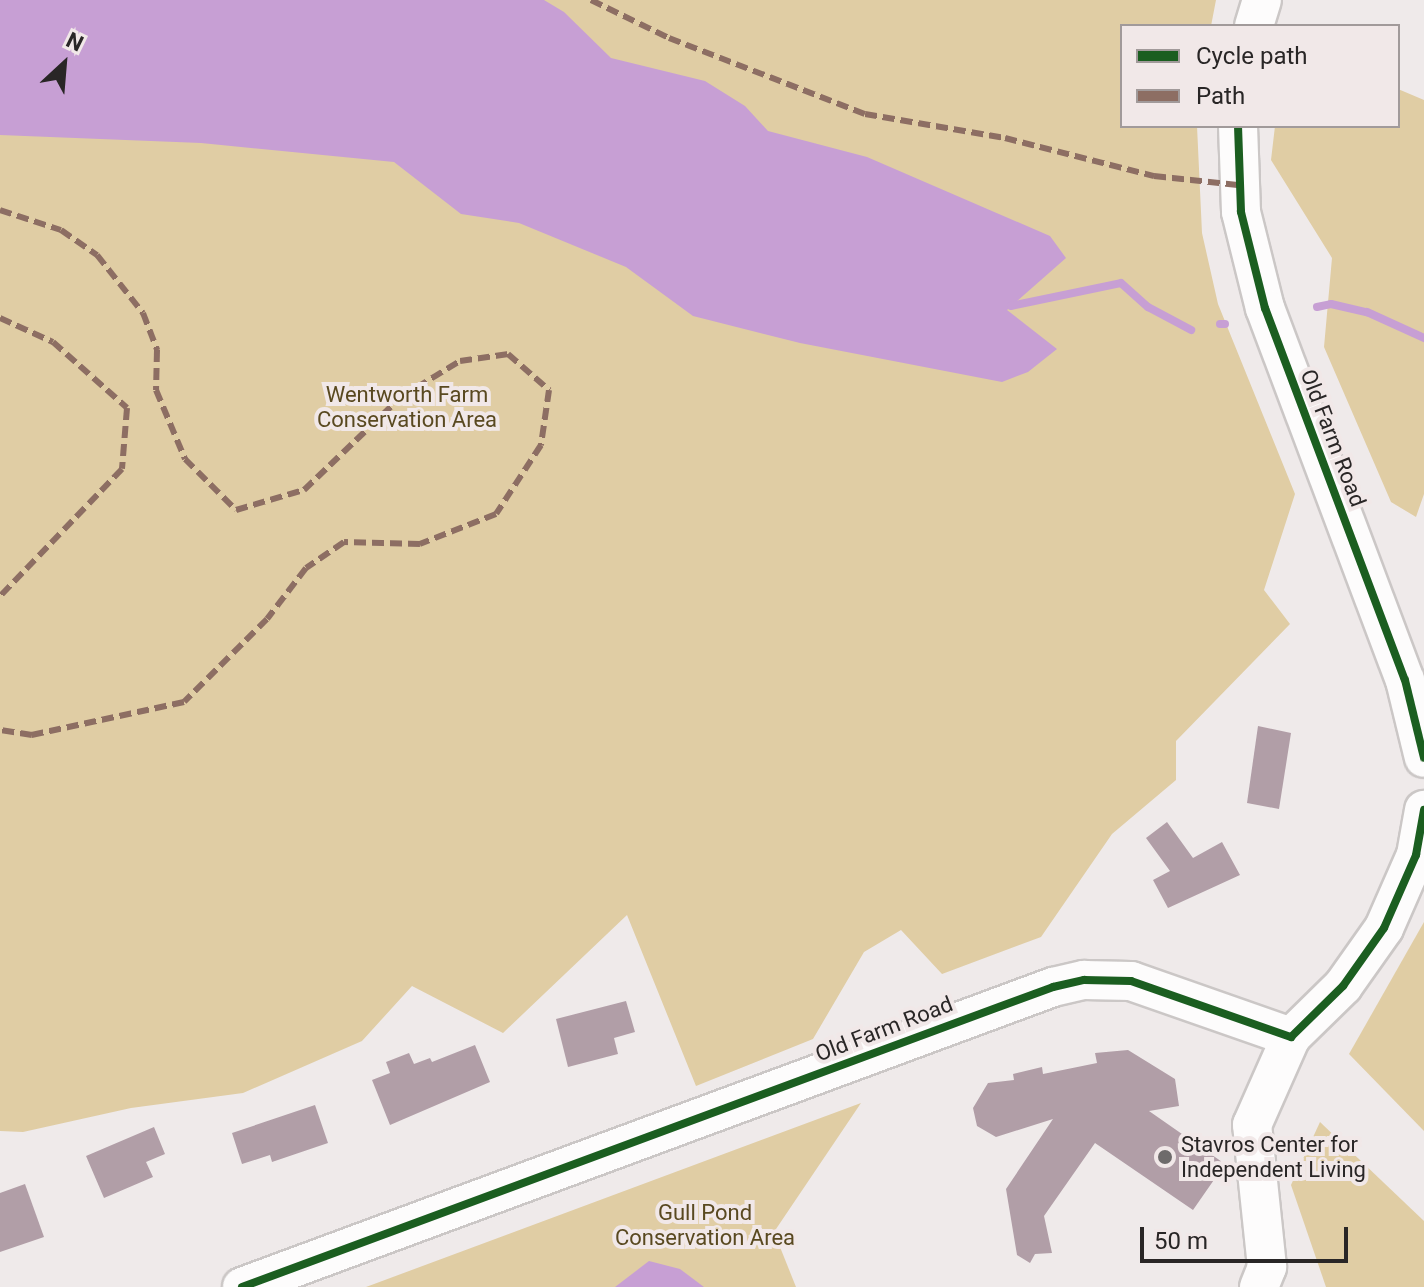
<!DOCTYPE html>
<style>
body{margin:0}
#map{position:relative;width:1424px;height:1287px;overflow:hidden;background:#efeaea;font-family:Roboto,sans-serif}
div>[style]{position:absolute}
.green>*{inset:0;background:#e0cda4}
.water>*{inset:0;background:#c79fd4}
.stream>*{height:8px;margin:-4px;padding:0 4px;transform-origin:4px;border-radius:4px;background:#c79fd4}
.building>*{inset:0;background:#b19ea7}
.roads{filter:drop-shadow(2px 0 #cbc7c6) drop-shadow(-2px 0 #cbc7c6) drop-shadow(0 2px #cbc7c6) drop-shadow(0 -2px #cbc7c6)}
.minor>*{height:38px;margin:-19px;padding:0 19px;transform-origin:19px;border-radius:19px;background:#fdfcfc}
.quiet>*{height:6px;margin-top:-3px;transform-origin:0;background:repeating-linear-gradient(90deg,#8d6e63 0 12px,transparent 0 18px)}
.cycleway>*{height:8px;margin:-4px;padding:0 4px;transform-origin:4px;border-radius:4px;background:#1b5e20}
.dots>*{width:22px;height:22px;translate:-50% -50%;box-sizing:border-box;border:4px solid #f1e8e8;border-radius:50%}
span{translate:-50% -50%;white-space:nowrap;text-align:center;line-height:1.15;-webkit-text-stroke:8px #f1e8e8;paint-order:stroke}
.park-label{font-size:22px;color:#594920}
.street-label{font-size:22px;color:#292626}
.poi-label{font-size:22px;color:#292626}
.left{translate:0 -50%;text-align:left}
.legend{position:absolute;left:1120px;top:24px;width:280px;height:104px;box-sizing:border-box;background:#f1e8e8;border:2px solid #a19a9a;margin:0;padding:10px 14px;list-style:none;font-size:24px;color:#292626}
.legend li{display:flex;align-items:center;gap:16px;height:40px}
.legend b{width:40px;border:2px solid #a19a9a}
.north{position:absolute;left:24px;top:24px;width:80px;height:80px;-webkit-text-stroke:6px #f1e8e8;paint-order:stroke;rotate:26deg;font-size:22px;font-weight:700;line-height:32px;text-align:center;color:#292626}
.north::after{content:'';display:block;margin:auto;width:28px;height:36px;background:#292626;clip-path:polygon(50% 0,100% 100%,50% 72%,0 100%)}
.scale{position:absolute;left:1140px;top:1227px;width:208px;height:36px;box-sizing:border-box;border:4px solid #292626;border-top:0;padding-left:10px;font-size:24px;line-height:28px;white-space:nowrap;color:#292626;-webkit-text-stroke:6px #f1e8e8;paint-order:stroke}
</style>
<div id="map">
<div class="green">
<i style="clip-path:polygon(0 0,1216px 0,1211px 26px,1122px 26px,1122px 126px,1197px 126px,1202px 233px,1218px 304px,1295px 494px,1264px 590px,1290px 624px,1176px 741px,1176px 780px,1112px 834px,1041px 937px,942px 974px,901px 930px,864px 952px,813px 1039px,696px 1086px,627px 915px,503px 1033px,412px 986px,362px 1041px,243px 1093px,131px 1108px,23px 1132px,0 1131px)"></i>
<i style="clip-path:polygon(1398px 89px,1424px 100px,1424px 494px,1416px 517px,1391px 502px,1324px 347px,1332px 258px,1271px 160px,1275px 126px,1398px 126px)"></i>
<i style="clip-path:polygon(1424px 922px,1424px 1131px,1349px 1054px)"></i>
<i style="clip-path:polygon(861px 1103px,774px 1232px,796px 1287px,366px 1287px)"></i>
<i style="clip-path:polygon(1320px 1122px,1424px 1221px,1424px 1287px,1326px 1287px,1291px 1185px)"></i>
</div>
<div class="water">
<i style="clip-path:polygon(0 0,544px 0,564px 12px,611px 58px,705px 81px,745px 106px,768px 131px,867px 157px,1050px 236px,1066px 258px,1007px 310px,1057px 349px,1028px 372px,1002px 382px,800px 343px,693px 316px,626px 267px,519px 223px,461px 214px,394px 162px,201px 143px,0 135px)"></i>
<i style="clip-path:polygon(649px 1261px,680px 1269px,704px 1287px,615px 1287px)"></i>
</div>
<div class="stream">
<i style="left:1011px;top:306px;width:112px;rotate:-11.8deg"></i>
<i style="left:1121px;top:283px;width:36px;rotate:42deg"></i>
<i style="left:1148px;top:307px;width:49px;rotate:28.1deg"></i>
<i style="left:1317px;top:307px;width:14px;rotate:-12deg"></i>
<i style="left:1331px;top:304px;width:37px;rotate:13deg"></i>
<i style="left:1367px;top:312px;width:63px;rotate:24.5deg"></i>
<i style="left:1220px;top:324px;width:5px"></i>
</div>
<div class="building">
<i style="clip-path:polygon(1258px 726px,1291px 733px,1279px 809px,1247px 803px)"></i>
<i style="clip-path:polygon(1167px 822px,1193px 858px,1222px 842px,1240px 875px,1168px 908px,1153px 880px,1170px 871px,1146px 838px)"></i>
<i style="clip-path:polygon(626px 1001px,635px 1032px,614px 1038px,618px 1054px,568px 1067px,556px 1019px)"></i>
<i style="clip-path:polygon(475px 1045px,490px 1082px,390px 1125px,372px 1080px,390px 1073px,386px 1062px,409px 1053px,414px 1064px,430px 1058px,432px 1062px)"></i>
<i style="clip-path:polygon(1128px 1050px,1175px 1079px,1179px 1106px,1149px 1111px,1225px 1164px,1193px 1210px,1095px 1143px,1044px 1216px,1052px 1253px,1035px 1254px,1030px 1263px,1017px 1255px,1006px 1189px,1053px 1119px,996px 1137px,977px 1126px,973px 1108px,988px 1083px,1014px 1080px,1013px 1074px,1042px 1067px,1043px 1074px,1097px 1063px,1095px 1053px)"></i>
<i style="clip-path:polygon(315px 1105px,328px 1143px,272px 1162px,270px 1155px,242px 1164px,232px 1133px)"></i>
<i style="clip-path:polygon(154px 1127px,165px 1154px,146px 1162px,153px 1177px,104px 1198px,86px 1156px)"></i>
<i style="clip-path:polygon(25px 1184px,44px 1237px,0 1252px,0 1193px)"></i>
</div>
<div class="roads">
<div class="minor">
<i style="left:1254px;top:26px;width:27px;rotate:-73deg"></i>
<i style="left:1238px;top:126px;width:86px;rotate:88deg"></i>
<i style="left:1241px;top:212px;width:99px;rotate:76deg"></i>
<i style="left:1265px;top:308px;width:397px;rotate:69.4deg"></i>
<i style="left:1405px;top:680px;width:80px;rotate:76.3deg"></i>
<i style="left:242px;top:1287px;width:865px;rotate:-20.3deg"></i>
<i style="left:1053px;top:987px;width:32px;rotate:-13deg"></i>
<i style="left:1084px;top:980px;width:47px;rotate:1.2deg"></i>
<i style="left:1131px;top:981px;width:170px;rotate:19.3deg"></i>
<i style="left:1291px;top:1037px;width:73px;rotate:-44.4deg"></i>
<i style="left:1343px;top:986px;width:71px;rotate:-54.7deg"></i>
<i style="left:1384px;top:928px;width:80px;rotate:-66.3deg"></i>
<i style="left:1416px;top:855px;width:46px;rotate:-79.9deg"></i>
<i style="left:1259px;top:1287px;width:22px;rotate:-68deg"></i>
<i style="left:1267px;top:1267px;width:143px;rotate:-96deg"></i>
<i style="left:1252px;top:1125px;width:96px;rotate:-66.1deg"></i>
</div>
</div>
<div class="quiet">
<i style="left:591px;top:0;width:87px;rotate:26deg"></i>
<i style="left:669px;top:38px;width:210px;rotate:21.2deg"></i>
<i style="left:865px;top:114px;width:142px;rotate:9.7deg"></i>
<i style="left:1005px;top:138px;width:154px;rotate:14.3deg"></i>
<i style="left:1154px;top:176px;width:84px;rotate:6.1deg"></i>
<i style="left:0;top:210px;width:64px;rotate:18.2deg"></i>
<i style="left:61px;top:230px;width:44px;rotate:34.8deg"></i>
<i style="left:97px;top:255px;width:74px;rotate:51.6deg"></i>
<i style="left:143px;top:313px;width:40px;rotate:69deg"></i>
<i style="left:157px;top:350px;width:40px;rotate:91.4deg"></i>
<i style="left:156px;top:390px;width:75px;rotate:67.2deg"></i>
<i style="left:185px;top:459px;width:72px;rotate:45deg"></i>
<i style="left:236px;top:510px;width:71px;rotate:-16.4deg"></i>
<i style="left:304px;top:490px;width:134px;rotate:-43.8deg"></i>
<i style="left:401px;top:397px;width:69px;rotate:-31.4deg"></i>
<i style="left:460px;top:361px;width:49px;rotate:-8.3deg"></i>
<i style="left:508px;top:354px;width:55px;rotate:41.3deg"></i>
<i style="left:549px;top:390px;width:56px;rotate:98.3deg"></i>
<i style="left:541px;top:445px;width:82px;rotate:123.1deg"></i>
<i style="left:496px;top:514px;width:82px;rotate:158.5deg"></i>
<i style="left:420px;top:544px;width:76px;rotate:-178.5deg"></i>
<i style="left:344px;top:542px;width:46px;rotate:145.6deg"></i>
<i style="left:306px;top:568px;width:64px;rotate:127.4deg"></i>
<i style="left:267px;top:619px;width:117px;rotate:135deg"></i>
<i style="left:184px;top:702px;width:156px;rotate:167.8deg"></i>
<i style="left:32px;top:735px;width:32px;rotate:-171deg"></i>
<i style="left:0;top:318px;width:58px;rotate:24.4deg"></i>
<i style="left:53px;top:342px;width:99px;rotate:41.7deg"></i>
<i style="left:127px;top:408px;width:61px;rotate:94.7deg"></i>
<i style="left:122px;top:469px;width:176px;rotate:133.8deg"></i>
</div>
<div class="cycleway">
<i style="left:1238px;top:126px;width:86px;rotate:88deg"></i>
<i style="left:1241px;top:212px;width:99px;rotate:76deg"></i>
<i style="left:1265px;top:308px;width:397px;rotate:69.4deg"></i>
<i style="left:1405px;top:680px;width:80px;rotate:76.3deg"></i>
<i style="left:242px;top:1287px;width:865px;rotate:-20.3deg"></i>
<i style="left:1053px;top:987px;width:32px;rotate:-13deg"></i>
<i style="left:1084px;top:980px;width:47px;rotate:1.2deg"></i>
<i style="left:1131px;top:981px;width:170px;rotate:19.3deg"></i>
<i style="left:1291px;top:1037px;width:73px;rotate:-44.4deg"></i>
<i style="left:1343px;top:986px;width:71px;rotate:-54.7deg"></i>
<i style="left:1384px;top:928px;width:80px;rotate:-66.3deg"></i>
<i style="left:1416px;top:855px;width:46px;rotate:-79.9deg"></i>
</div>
<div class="dots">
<i style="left:1165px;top:1157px;background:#6e6b6b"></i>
</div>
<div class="park-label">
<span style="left:407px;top:407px">Wentworth Farm<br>Conservation Area</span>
<span style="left:705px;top:1225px">Gull Pond<br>Conservation Area</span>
</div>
<div class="street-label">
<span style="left:1333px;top:438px;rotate:69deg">Old Farm Road</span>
<span style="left:884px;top:1029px;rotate:-21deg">Old Farm Road</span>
</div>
<div class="poi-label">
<span class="left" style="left:1181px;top:1157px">Stavros Center for<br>Independent Living</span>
</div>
<ul class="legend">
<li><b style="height:10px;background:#1b5e20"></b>Cycle path</li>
<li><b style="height:10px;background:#8d6e63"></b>Path</li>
</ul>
<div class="north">N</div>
<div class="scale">50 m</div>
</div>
